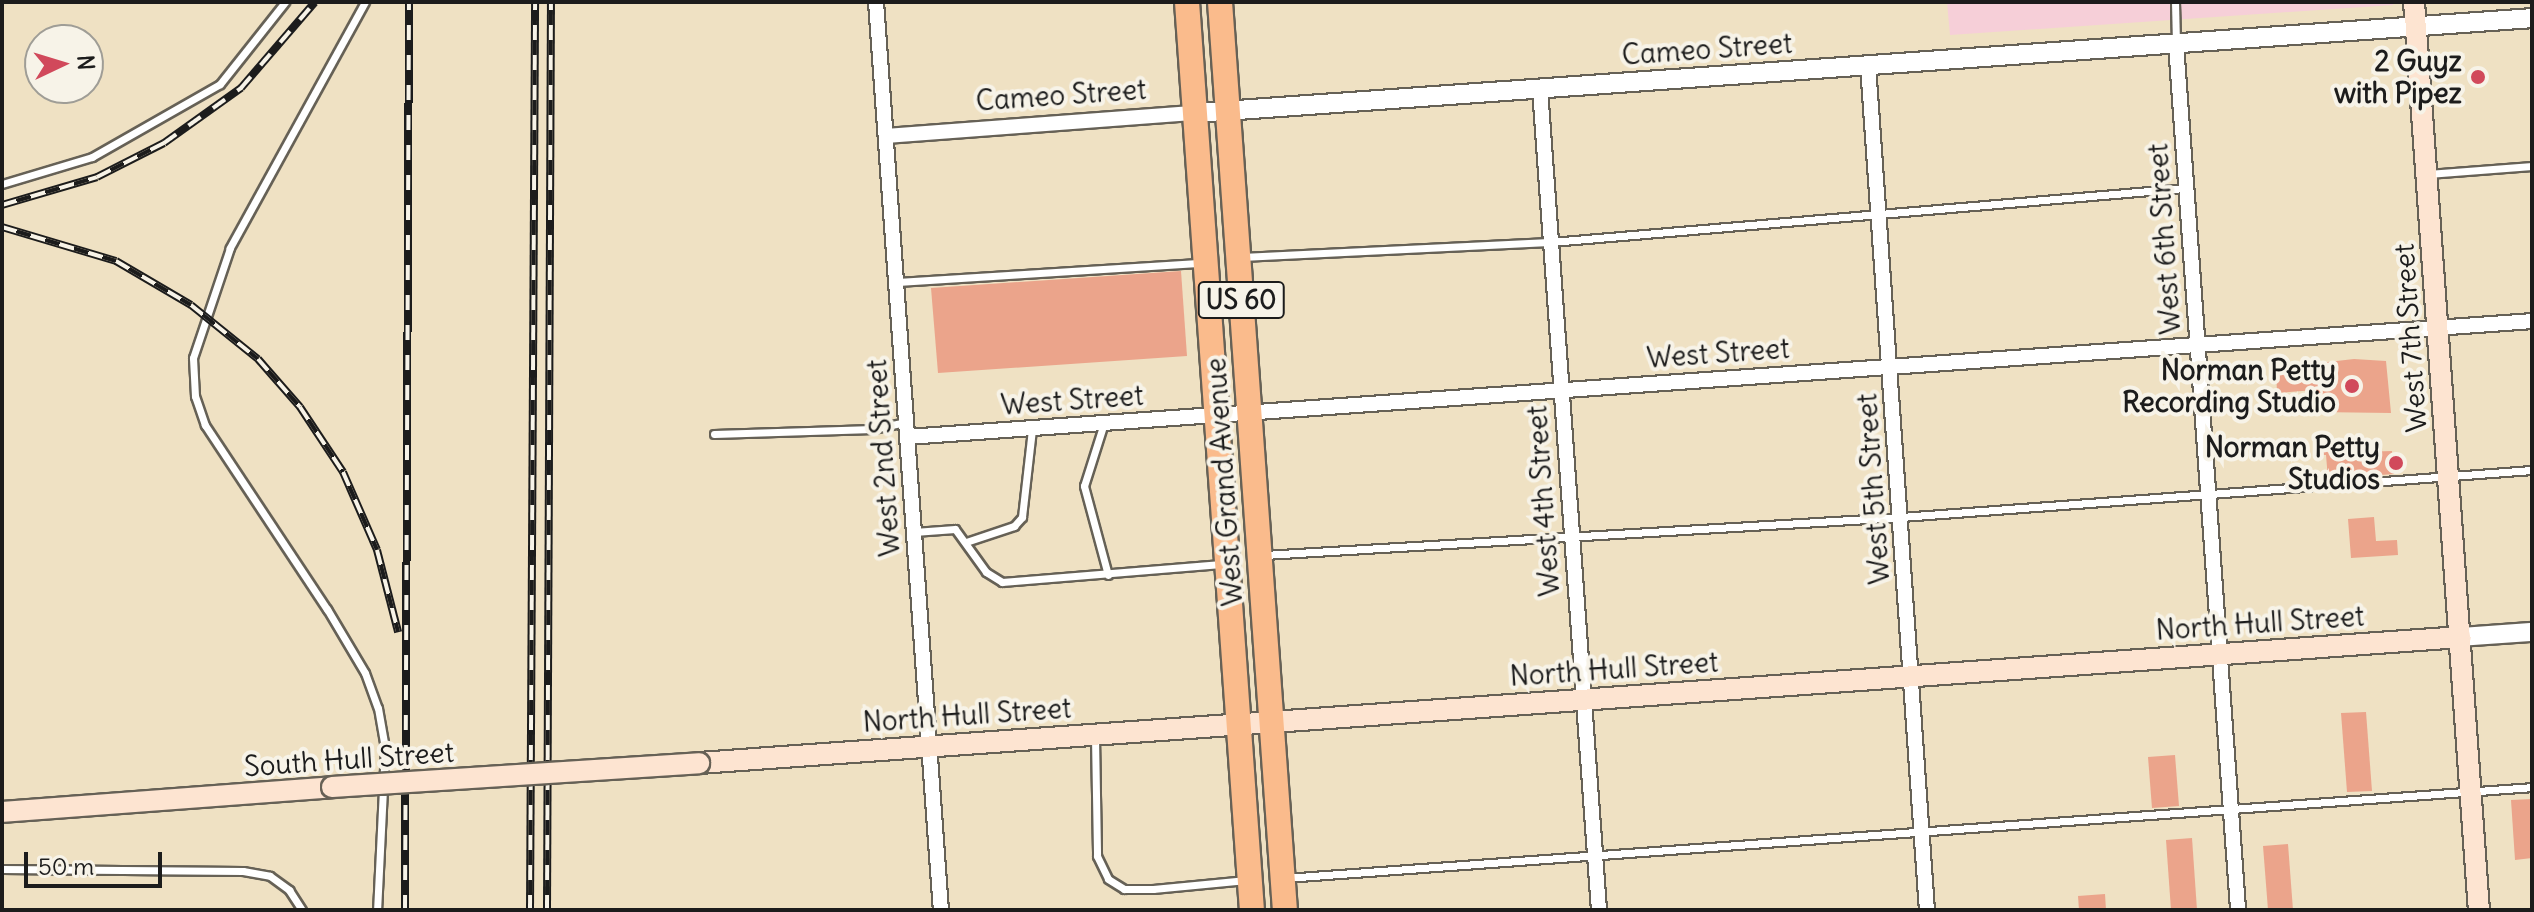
<!DOCTYPE html>
<style>
body{margin:0}
#map{position:relative;width:2534px;height:912px;overflow:hidden;background:#efe1c3;font-family:Delius,sans-serif}
div>[style]{position:absolute}
.built>*{inset:0;background:#f6cfd8}
.building>*{inset:0;background:#eba48b}
.roads{filter:drop-shadow(2px 0 #666156) drop-shadow(-2px 0 #666156) drop-shadow(0 2px #666156) drop-shadow(0 -2px #666156)}
.service>*{height:7px;margin:-3.5px;padding:0 3.5px;transform-origin:3.5px;border-radius:3.5px;background:#fff}
.minor>*{height:14px;margin:-7px;padding:0 7px;transform-origin:7px;border-radius:7px;background:#fff}
.tertiary>*{height:18px;margin:-9px;padding:0 9px;transform-origin:9px;border-radius:9px;background:#fff}
.secondary>*{height:20px;margin:-10px;padding:0 10px;transform-origin:10px;border-radius:10px;background:#fde4d1}
.trunk>*{height:24px;margin:-12px;padding:0 12px;transform-origin:12px;border-radius:12px;background:#fabb8c}
.rail>*{height:8px;margin-top:-4px;transform-origin:0;background:repeating-linear-gradient(90deg,#f7f3e8 0 15px,#1c1c1c 0 30px);box-sizing:border-box;border-block:2px solid #1c1c1c}
.bridges{filter:drop-shadow(2px 0 #666156) drop-shadow(-2px 0 #666156) drop-shadow(0 2px #666156) drop-shadow(0 -2px #666156)}
.secondary-bridge>*{height:20px;margin:-10px;padding:0 10px;transform-origin:10px;border-radius:10px;background:#fde4d1}
.dots>*{width:22px;height:22px;translate:-50% -50%;box-sizing:border-box;border:4px solid #f7f3e8;border-radius:50%}
span{translate:-50% -50%;white-space:nowrap;text-align:center;line-height:1.15;-webkit-text-stroke:8px #f7f3e8;paint-order:stroke}
.shield-label span{padding:2px 6px;background:#f7f3e8;border:2px solid;border-radius:6px;-webkit-text-stroke-width:0}
.shield-label{font-size:26px;color:#1c1c1c;font-weight:700}
.street-label{font-size:28px;color:#1c1c1c}
.poi-label{font-size:28px;color:#1c1c1c;font-weight:700}
.right{translate:-100% -50%;text-align:right}
.frame{position:absolute;inset:0;border:4px solid #1c1c1c;pointer-events:none}
.north{position:absolute;left:24px;top:24px;width:80px;height:80px;box-sizing:border-box;background:#f7f3e8;border:2px solid #9f9d96;border-radius:50%;rotate:86deg;font-size:22px;font-weight:700;line-height:32px;text-align:center;color:#1c1c1c}
.north::after{content:'';display:block;margin:auto;width:28px;height:36px;background:#d1495b;clip-path:polygon(50% 0,100% 100%,50% 72%,0 100%)}
.scale{position:absolute;left:24px;top:852px;width:138px;height:36px;box-sizing:border-box;border:4px solid #1c1c1c;border-top:0;padding-left:10px;font-size:24px;line-height:28px;white-space:nowrap;color:#1c1c1c;-webkit-text-stroke:6px #f7f3e8;paint-order:stroke}
</style>
<div id="map">
<div class="built">
<i style="clip-path:polygon(1947px 2px,2393px 2px,2393px 5px,1950px 35px)"></i>
</div>
<div class="building">
<i style="clip-path:polygon(1181px 271px,1187px 356px,938px 373px,931px 288px)"></i>
<i style="clip-path:polygon(2354px 359px,2386px 361px,2391px 413px,2317px 412px,2315px 390px,2277px 393px,2276px 368px)"></i>
<i style="clip-path:polygon(2359px 439px,2360px 452px,2392px 451px,2394px 474px,2328px 479px,2326px 455px,2315px 455px,2314px 441px)"></i>
<i style="clip-path:polygon(2374px 517px,2376px 541px,2397px 540px,2398px 555px,2351px 558px,2348px 519px)"></i>
<i style="clip-path:polygon(2366px 712px,2372px 791px,2347px 792px,2341px 713px)"></i>
<i style="clip-path:polygon(2175px 755px,2179px 806px,2152px 808px,2148px 757px)"></i>
<i style="clip-path:polygon(2532px 799px,2532px 858px,2515px 860px,2511px 800px)"></i>
<i style="clip-path:polygon(2192px 838px,2197px 910px,2171px 910px,2166px 840px)"></i>
<i style="clip-path:polygon(2288px 844px,2293px 910px,2268px 910px,2263px 846px)"></i>
<i style="clip-path:polygon(2105px 894px,2106px 910px,2079px 910px,2078px 896px)"></i>
</div>
<div class="roads">
<div class="service">
<i style="left:365px;top:2px;width:281px;rotate:118.8deg"></i>
<i style="left:230px;top:248px;width:116px;rotate:108.6deg"></i>
<i style="left:193px;top:358px;width:38px;rotate:87deg"></i>
<i style="left:195px;top:396px;width:31px;rotate:71deg"></i>
<i style="left:205px;top:425px;width:221px;rotate:56.5deg"></i>
<i style="left:327px;top:609px;width:74px;rotate:59.3deg"></i>
<i style="left:365px;top:673px;width:37px;rotate:70deg"></i>
<i style="left:378px;top:708px;width:41px;rotate:80.1deg"></i>
<i style="left:385px;top:748px;width:162px;rotate:92.8deg"></i>
<i style="left:2175px;top:2px;width:42px;rotate:88.6deg"></i>
<i style="left:2428px;top:174px;width:104px;rotate:-4.4deg"></i>
<i style="left:2px;top:184px;width:94px;rotate:-16.7deg"></i>
<i style="left:92px;top:157px;width:147px;rotate:-29.7deg"></i>
<i style="left:220px;top:84px;width:105px;rotate:-51.6deg"></i>
<i style="left:1240px;top:257px;width:311px;rotate:-2.8deg"></i>
<i style="left:1551px;top:242px;width:636px;rotate:-4.87deg"></i>
<i style="left:897px;top:282px;width:306px;rotate:-3.6deg"></i>
<i style="left:1104px;top:423px;width:66px;rotate:107.6deg"></i>
<i style="left:1084px;top:486px;width:92px;rotate:74.9deg"></i>
<i style="left:714px;top:434px;width:159px;rotate:-1.8deg"></i>
<i style="left:873px;top:429px;width:34px;rotate:-12deg"></i>
<i style="left:914px;top:532px;width:41px;rotate:-4.2deg"></i>
<i style="left:955px;top:529px;width:53px;rotate:54.2deg"></i>
<i style="left:986px;top:572px;width:19px;rotate:32deg"></i>
<i style="left:1002px;top:582px;width:220px;rotate:-4.7deg"></i>
<i style="left:966px;top:542px;width:51px;rotate:-18.4deg"></i>
<i style="left:1014px;top:526px;width:12px;rotate:-48deg"></i>
<i style="left:1022px;top:517px;width:89px;rotate:-83.5deg"></i>
<i style="left:1264px;top:555px;width:638px;rotate:-3.41deg"></i>
<i style="left:1901px;top:517px;width:633px;rotate:-4.26deg"></i>
<i style="left:1095px;top:737px;width:119px;rotate:89deg"></i>
<i style="left:1097px;top:856px;width:25px;rotate:64deg"></i>
<i style="left:1108px;top:879px;width:19px;rotate:32deg"></i>
<i style="left:1124px;top:889px;width:29px"></i>
<i style="left:1153px;top:889px;width:94px;rotate:-5.5deg"></i>
<i style="left:2px;top:869px;width:241px;rotate:0.5deg"></i>
<i style="left:243px;top:871px;width:27px;rotate:10deg"></i>
<i style="left:270px;top:876px;width:24px;rotate:36deg"></i>
<i style="left:289px;top:890px;width:24px;rotate:57deg"></i>
<i style="left:1285px;top:878px;width:1250px;rotate:-4.17deg"></i>
</div>
<div class="minor">
<i style="left:876px;top:2px;width:910px;rotate:85.91deg"></i>
<i style="left:2176px;top:44px;width:868px;rotate:85.9deg"></i>
<i style="left:1868px;top:65px;width:847px;rotate:86.01deg"></i>
<i style="left:1540px;top:89px;width:823px;rotate:85.89deg"></i>
<i style="left:886px;top:136px;width:310px;rotate:-4.3deg"></i>
<i style="left:907px;top:437px;width:1629px;rotate:-4.08deg"></i>
</div>
<div class="tertiary">
<i style="left:1195px;top:113px;width:1340px;rotate:-4.06deg"></i>
<i style="left:2460px;top:637px;width:72px;rotate:-4deg"></i>
</div>
<div class="secondary">
<i style="left:2414px;top:2px;width:910px;rotate:85.91deg"></i>
<i style="left:699px;top:763px;width:1766px;rotate:-4.09deg"></i>
<i style="left:2px;top:812px;width:331px;rotate:-4.3deg"></i>
</div>
<div class="trunk">
<i style="left:1187px;top:2px;width:910px;rotate:85.91deg"></i>
<i style="left:1220px;top:2px;width:910px;rotate:85.91deg"></i>
</div>
</div>
<div class="rail">
<i style="left:2px;top:205px;width:99px;rotate:-16.4deg"></i>
<i style="left:97px;top:177px;width:75px;rotate:-26.9deg"></i>
<i style="left:164px;top:143px;width:95px;rotate:-35.5deg"></i>
<i style="left:241px;top:88px;width:113px;rotate:-49.3deg"></i>
<i style="left:2px;top:227px;width:119px;rotate:16.6deg"></i>
<i style="left:116px;top:261px;width:87px;rotate:30.4deg"></i>
<i style="left:191px;top:305px;width:86px;rotate:38.9deg"></i>
<i style="left:258px;top:359px;width:64px;rotate:48.8deg"></i>
<i style="left:300px;top:407px;width:78px;rotate:56.5deg"></i>
<i style="left:343px;top:472px;width:85px;rotate:66.4deg"></i>
<i style="left:377px;top:550px;width:85px;rotate:75.6deg"></i>
<i style="left:405px;top:910px;width:908px;rotate:-89.75deg"></i>
<i style="left:530px;top:910px;width:908px;rotate:-89.68deg"></i>
<i style="left:547px;top:910px;width:908px;rotate:-89.75deg"></i>
</div>
<div class="bridges">
<div class="secondary-bridge">
<i style="left:332px;top:787px;width:368px;rotate:-3.7deg"></i>
</div>
</div>
<div class="dots">
<i style="left:2478px;top:77px;background:#d1495b"></i>
<i style="left:2352px;top:386px;background:#d1495b"></i>
<i style="left:2396px;top:463px;background:#d1495b"></i>
</div>
<div class="shield-label">
<span style="left:1241px;top:300px">US 60</span>
</div>
<div class="street-label">
<span style="left:1707px;top:49px;rotate:-4deg">Cameo Street</span>
<span style="left:1061px;top:95px;rotate:-4deg">Cameo Street</span>
<span style="left:2164px;top:239px;rotate:-94deg">West 6th Street</span>
<span style="left:2410px;top:338px;rotate:-94deg">West 7th Street</span>
<span style="left:1718px;top:353px;rotate:-4deg">West Street</span>
<span style="left:1072px;top:400px;rotate:-4deg">West Street</span>
<span style="left:883px;top:458px;rotate:-94deg">West 2nd Street</span>
<span style="left:1224px;top:482px;rotate:-94deg">West Grand Avenue</span>
<span style="left:1873px;top:489px;rotate:-94deg">West 5th Street</span>
<span style="left:1543px;top:501px;rotate:-94deg">West 4th Street</span>
<span style="left:2260px;top:623px;rotate:-4deg">North Hull Street</span>
<span style="left:1614px;top:669px;rotate:-4deg">North Hull Street</span>
<span style="left:967px;top:715px;rotate:-4deg">North Hull Street</span>
<span style="left:349px;top:759px;rotate:-4deg">South Hull Street</span>
</div>
<div class="poi-label">
<span class="right" style="left:2462px;top:77px">2 Guyz<br>with Pipez</span>
<span class="right" style="left:2336px;top:386px">Norman Petty<br>Recording Studio</span>
<span class="right" style="left:2380px;top:463px">Norman Petty<br>Studios</span>
</div>
<div class="frame"></div>
<div class="north">N</div>
<div class="scale">50 m</div>
</div>
